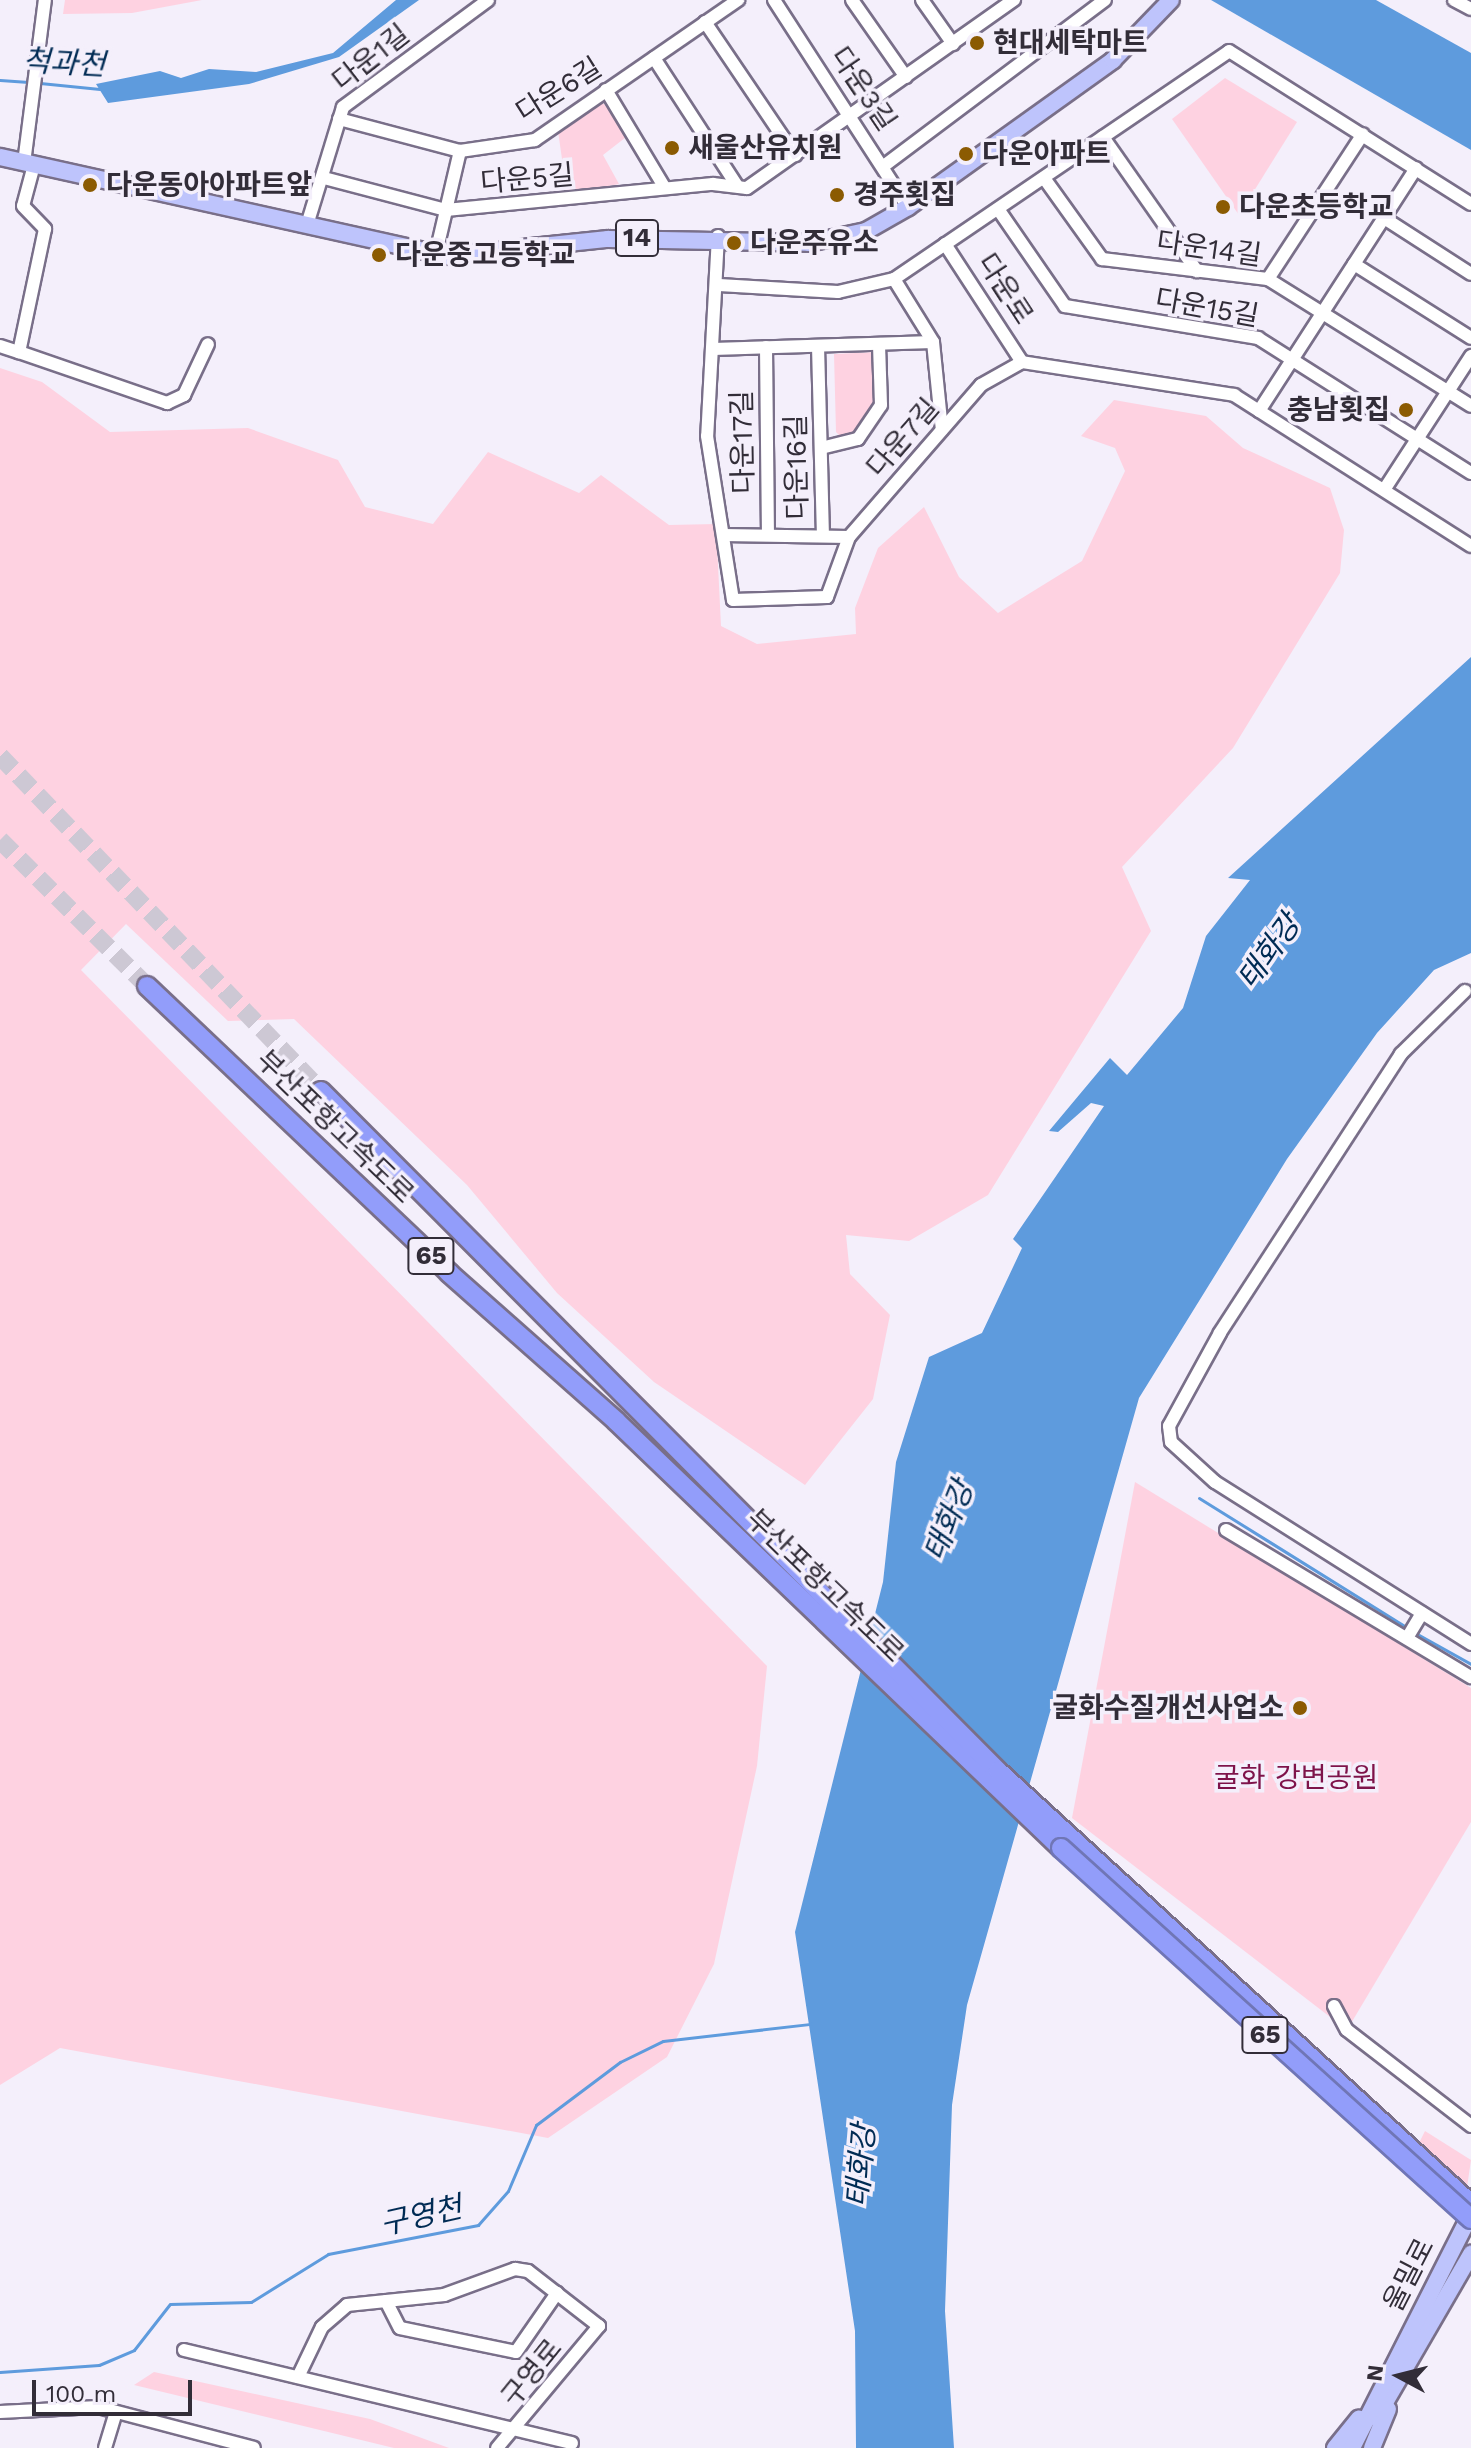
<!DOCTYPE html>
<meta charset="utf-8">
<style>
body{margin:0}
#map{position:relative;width:1471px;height:2448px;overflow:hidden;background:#f4effb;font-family:"Work Sans","Noto Sans KR",sans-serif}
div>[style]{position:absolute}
.green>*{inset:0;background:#fed2e1}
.water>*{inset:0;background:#5e9bdd}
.stream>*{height:3px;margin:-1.5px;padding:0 1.5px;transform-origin:1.5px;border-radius:1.5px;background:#5e9bdd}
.highway-tunnel>*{height:18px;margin-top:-9px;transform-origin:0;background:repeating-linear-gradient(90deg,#cdc8d4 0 18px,transparent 0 27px)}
.roads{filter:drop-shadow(2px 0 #796f89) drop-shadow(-2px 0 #796f89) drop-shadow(0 2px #796f89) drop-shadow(0 -2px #796f89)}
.minor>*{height:12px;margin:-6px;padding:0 6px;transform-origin:6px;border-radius:6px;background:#fff}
.major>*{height:16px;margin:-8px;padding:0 8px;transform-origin:8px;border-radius:8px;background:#bec4fc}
.highway>*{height:18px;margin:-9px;padding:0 9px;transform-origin:9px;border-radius:9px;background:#929dfa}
.bridges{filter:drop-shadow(2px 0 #7076b6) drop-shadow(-2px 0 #7076b6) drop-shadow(0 2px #7076b6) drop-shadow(0 -2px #7076b6)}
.highway-bridge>*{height:18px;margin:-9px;padding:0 9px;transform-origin:9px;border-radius:9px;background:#929dfa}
.dots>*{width:22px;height:22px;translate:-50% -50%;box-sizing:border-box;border:4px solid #f4effb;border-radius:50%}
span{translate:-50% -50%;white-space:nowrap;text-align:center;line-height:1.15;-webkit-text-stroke:7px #f4effb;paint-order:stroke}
.shield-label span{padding:2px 6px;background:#f4effb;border:2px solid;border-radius:6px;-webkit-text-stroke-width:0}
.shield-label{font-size:26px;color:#322d38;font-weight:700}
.poi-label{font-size:28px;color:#322d38;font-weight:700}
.left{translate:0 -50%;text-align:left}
.right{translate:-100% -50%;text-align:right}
.street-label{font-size:28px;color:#322d38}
.park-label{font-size:28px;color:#7e134a}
.water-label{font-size:30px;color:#002b54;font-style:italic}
.north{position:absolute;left:1359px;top:2336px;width:80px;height:80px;-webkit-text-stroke:6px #f4effb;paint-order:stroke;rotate:277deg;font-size:22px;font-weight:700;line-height:32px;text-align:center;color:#322d38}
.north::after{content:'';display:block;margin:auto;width:28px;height:36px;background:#322d38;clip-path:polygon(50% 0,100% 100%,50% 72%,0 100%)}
.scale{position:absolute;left:32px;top:2380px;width:160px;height:36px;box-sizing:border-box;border:4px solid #322d38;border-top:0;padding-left:10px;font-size:24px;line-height:28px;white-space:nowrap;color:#322d38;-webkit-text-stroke:6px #f4effb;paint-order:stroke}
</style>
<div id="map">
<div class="green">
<i style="clip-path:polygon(65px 0,202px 0,132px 13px,63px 14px)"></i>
<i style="clip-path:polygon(1225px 78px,1297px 122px,1239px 215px,1172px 119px)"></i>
<i style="clip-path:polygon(602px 102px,630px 134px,603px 155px,619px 184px,567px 194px,558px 131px)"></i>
<i style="clip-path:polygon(876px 352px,877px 403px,863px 428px,844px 440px,836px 432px,834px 354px)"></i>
<i style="clip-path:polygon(0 368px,42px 382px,110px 432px,248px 428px,338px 460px,365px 507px,433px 524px,488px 452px,579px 493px,601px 475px,669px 525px,716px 524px,721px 626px,757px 644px,856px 634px,855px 608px,878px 548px,924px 507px,959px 577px,998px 613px,1082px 561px,1125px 471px,1115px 448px,1081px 436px,1114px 400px,1206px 416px,1243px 448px,1330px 488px,1344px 530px,1340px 573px,1233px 748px,1122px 867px,1151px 931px,988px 1195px,909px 1241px,846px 1235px,850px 1274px,890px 1315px,873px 1399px,805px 1485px,654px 1382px,557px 1293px,467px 1185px,294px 1019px,228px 1021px,126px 924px,81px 970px,767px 1666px,757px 1766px,714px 1964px,667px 2057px,548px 2138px,60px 2048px,0 2085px)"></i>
<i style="clip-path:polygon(1135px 1482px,1471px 1688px,1471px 1822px,1347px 2030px,1072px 1818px)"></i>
<i style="clip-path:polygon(1425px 2131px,1471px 2160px,1466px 2194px,1417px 2147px)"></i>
<i style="clip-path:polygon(154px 2372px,370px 2419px,449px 2448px,394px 2448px,134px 2385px)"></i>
</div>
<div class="water">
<i style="clip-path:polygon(396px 0,419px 0,339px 57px,249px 84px,108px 103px,96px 84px,160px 71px,181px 78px,209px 69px,256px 72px,333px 53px)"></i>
<i style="clip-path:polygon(1211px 0,1376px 0,1471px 53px,1471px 150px)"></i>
<i style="clip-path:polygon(1471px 657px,1471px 953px,1434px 970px,1377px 1033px,1287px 1159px,1139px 1398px,967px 2005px,952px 2105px,945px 2311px,954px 2448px,856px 2448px,855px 2331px,795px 1932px,883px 1582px,896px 1462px,929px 1357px,982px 1333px,1022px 1248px,1013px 1239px,1104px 1106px,1091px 1103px,1058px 1132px,1049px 1131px,1110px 1058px,1127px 1075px,1183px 1008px,1206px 936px,1250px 880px,1228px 878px)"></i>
</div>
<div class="stream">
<i style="left:0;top:80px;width:32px;rotate:4deg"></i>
<i style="left:40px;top:83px;width:60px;rotate:5.7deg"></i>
<i style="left:1199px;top:1498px;width:243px;rotate:31.9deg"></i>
<i style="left:1419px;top:1635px;width:60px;rotate:29.1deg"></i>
<i style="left:0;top:2372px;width:99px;rotate:-4deg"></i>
<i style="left:99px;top:2365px;width:38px;rotate:-23deg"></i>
<i style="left:134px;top:2350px;width:58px;rotate:-52deg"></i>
<i style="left:170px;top:2304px;width:81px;rotate:-1.4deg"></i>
<i style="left:251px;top:2302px;width:91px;rotate:-31.9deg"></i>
<i style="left:328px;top:2254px;width:153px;rotate:-10.9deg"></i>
<i style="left:478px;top:2225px;width:45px;rotate:-48.6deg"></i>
<i style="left:508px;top:2191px;width:72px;rotate:-67deg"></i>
<i style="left:536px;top:2125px;width:105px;rotate:-36.9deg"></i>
<i style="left:620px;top:2062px;width:48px;rotate:-26deg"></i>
<i style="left:663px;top:2041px;width:149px;rotate:-6.6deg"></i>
</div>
<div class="highway-tunnel">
<i style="left:0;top:756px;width:464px;rotate:46.2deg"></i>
<i style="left:0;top:840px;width:207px;rotate:44.8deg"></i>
</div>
<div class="roads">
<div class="minor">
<i style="left:774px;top:0;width:247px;rotate:57.1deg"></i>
<i style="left:852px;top:0;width:94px;rotate:55deg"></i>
<i style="left:922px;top:0;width:54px;rotate:54.8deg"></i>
<i style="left:1454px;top:0;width:19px;rotate:28deg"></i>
<i style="left:705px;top:22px;width:161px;rotate:55.9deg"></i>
<i style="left:654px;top:58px;width:153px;rotate:57deg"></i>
<i style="left:606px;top:90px;width:114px;rotate:59deg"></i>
<i style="left:339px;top:119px;width:125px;rotate:14.8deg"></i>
<i style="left:460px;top:151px;width:76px;rotate:-8.3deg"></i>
<i style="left:535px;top:140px;width:247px;rotate:-34.6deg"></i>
<i style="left:1103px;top:137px;width:164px;rotate:55deg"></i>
<i style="left:24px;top:163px;width:164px;rotate:-82.7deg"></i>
<i style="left:34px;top:165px;width:42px;rotate:105deg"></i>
<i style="left:23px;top:206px;width:32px;rotate:46deg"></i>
<i style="left:45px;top:229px;width:126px;rotate:101.9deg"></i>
<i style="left:19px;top:352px;width:157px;rotate:19deg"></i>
<i style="left:167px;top:403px;width:19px;rotate:-25deg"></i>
<i style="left:184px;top:395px;width:56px;rotate:-64.8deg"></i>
<i style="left:885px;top:165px;width:275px;rotate:-36.9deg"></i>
<i style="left:324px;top:178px;width:126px;rotate:14.7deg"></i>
<i style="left:446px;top:210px;width:268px;rotate:-5.6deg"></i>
<i style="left:713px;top:184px;width:34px;rotate:7deg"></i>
<i style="left:747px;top:188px;width:327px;rotate:-35.2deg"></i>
<i style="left:1044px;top:178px;width:100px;rotate:54.4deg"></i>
<i style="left:1102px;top:259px;width:167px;rotate:6.9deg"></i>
<i style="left:1268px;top:279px;width:239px;rotate:32deg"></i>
<i style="left:998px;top:209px;width:118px;rotate:55.4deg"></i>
<i style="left:1065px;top:306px;width:196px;rotate:9.4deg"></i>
<i style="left:1258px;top:338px;width:252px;rotate:32.4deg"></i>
<i style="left:1384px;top:218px;width:103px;rotate:32.8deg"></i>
<i style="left:307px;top:225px;width:123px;rotate:-73deg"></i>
<i style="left:343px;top:107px;width:180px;rotate:-36.4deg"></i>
<i style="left:718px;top:236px;width:200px;rotate:93.1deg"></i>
<i style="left:707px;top:436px;width:166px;rotate:81deg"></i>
<i style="left:733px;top:600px;width:94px;rotate:-1.8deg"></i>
<i style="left:827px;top:597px;width:64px;rotate:-69.9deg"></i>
<i style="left:849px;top:537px;width:201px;rotate:-49deg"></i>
<i style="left:981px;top:385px;width:47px;rotate:-29.3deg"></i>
<i style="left:1022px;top:362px;width:215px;rotate:8.8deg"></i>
<i style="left:1234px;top:395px;width:281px;rotate:32.5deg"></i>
<i style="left:945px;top:244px;width:141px;rotate:56.9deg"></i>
<i style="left:436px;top:253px;width:105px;rotate:-76.8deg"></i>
<i style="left:1354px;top:264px;width:138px;rotate:32.3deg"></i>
<i style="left:894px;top:279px;width:74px;rotate:58.2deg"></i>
<i style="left:933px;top:342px;width:88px;rotate:84.2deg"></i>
<i style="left:1268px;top:279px;width:173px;rotate:-56.8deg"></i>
<i style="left:719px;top:285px;width:119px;rotate:3.4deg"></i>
<i style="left:838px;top:292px;width:57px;rotate:-13.1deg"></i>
<i style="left:894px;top:279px;width:405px;rotate:-34.2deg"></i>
<i style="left:1229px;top:51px;width:286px;rotate:32.3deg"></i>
<i style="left:0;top:346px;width:20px;rotate:18deg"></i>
<i style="left:818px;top:346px;width:189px;rotate:88.5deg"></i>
<i style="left:766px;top:347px;width:188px;rotate:89.4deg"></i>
<i style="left:713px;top:349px;width:220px;rotate:-1.8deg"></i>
<i style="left:1259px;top:411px;width:289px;rotate:-57.1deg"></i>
<i style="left:821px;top:448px;width:38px;rotate:-14deg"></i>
<i style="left:858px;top:439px;width:41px;rotate:-55.9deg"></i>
<i style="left:881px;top:405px;width:61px;rotate:-91.9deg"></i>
<i style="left:1384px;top:490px;width:160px;rotate:-57deg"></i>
<i style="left:723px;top:535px;width:126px;rotate:0.9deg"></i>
<i style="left:1465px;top:991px;width:90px;rotate:135.5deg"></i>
<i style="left:1401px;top:1054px;width:333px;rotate:123deg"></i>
<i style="left:1220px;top:1333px;width:106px;rotate:118.7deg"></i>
<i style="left:1169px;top:1426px;width:16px;rotate:83deg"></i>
<i style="left:1171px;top:1442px;width:59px;rotate:42.3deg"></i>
<i style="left:1215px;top:1482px;width:303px;rotate:32.3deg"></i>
<i style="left:1226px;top:1530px;width:286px;rotate:31deg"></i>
<i style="left:1407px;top:1638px;width:29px;rotate:-59deg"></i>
<i style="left:1334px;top:2006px;width:27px;rotate:62deg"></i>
<i style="left:1347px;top:2030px;width:157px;rotate:37.7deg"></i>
<i style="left:386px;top:2301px;width:30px;rotate:63deg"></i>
<i style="left:400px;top:2328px;width:118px;rotate:11.7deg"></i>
<i style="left:516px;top:2352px;width:72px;rotate:-55.2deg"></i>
<i style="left:184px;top:2350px;width:399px;rotate:13.5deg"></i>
<i style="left:298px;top:2377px;width:55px;rotate:-64.4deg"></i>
<i style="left:322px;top:2327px;width:33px;rotate:-41deg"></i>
<i style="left:347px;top:2305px;width:98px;rotate:-5.9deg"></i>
<i style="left:444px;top:2295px;width:76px;rotate:-20.1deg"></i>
<i style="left:515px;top:2269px;width:13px;rotate:9deg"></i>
<i style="left:528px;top:2271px;width:90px;rotate:37.8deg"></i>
<i style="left:599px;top:2326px;width:159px;rotate:129.9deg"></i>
<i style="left:0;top:2412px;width:98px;rotate:-2.9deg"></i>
<i style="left:98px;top:2407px;width:161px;rotate:14.7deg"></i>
<i style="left:105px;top:2448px;width:37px;rotate:-73deg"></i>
</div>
<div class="major">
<i style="left:0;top:157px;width:456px;rotate:12.5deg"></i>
<i style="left:445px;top:256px;width:164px;rotate:-6deg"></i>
<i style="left:608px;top:239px;width:201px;rotate:1.1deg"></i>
<i style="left:809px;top:243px;width:58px;rotate:-11.9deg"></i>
<i style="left:866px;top:231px;width:48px;rotate:-29.7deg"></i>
<i style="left:908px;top:207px;width:252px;rotate:-35.6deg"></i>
<i style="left:1113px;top:60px;width:83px;rotate:-46deg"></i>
<i style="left:1376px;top:2418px;width:190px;rotate:-59.9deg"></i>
<i style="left:1335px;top:2448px;width:38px;rotate:-51deg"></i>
<i style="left:1352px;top:2448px;width:263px;rotate:-63.1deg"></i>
<i style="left:1372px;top:2448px;width:42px;rotate:-67.7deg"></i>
</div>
<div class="highway">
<i style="left:147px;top:986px;width:417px;rotate:43.5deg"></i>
<i style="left:449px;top:1273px;width:223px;rotate:41.5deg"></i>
<i style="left:616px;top:1421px;width:617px;rotate:43.82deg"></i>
<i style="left:321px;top:1091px;width:960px;rotate:45.13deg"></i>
<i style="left:998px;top:1771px;width:641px;rotate:42.47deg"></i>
</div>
</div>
<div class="bridges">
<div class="highway-bridge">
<i style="left:1061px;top:1848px;width:553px;rotate:42.14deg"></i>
</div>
</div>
<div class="dots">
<i style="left:977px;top:43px;background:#8b5b02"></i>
<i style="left:672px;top:148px;background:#8b5b02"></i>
<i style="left:966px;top:154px;background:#8b5b02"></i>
<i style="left:90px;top:185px;background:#8b5b02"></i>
<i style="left:837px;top:195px;background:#8b5b02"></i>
<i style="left:1223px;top:207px;background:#8b5b02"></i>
<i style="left:734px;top:243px;background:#8b5b02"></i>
<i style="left:379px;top:255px;background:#8b5b02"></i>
<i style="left:1406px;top:410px;background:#8b5b02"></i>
<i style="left:1300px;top:1708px;background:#8b5b02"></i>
</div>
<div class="shield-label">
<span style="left:637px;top:238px">14</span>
<span style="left:431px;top:1256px">65</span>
<span style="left:1265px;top:2035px">65</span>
</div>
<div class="poi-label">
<span class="left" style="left:993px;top:43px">현대세탁마트</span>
<span class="left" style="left:688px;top:148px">새울산유치원</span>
<span class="left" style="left:982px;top:154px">다운아파트</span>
<span class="left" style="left:106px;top:185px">다운동아아파트앞</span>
<span class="left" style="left:853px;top:195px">경주횟집</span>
<span class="left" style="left:1239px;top:207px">다운초등학교</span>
<span class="left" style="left:750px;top:243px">다운주유소</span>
<span class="left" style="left:395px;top:255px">다운중고등학교</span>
<span class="right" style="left:1390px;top:410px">충남횟집</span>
<span class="right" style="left:1284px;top:1708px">굴화수질개선사업소</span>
</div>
<div class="street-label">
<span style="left:371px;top:58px;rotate:-38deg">다운1길</span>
<span style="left:863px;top:89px;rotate:56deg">다운3길</span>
<span style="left:559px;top:90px;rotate:-32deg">다운6길</span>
<span style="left:527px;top:179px;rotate:-5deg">다운5길</span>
<span style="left:1209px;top:249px;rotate:8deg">다운14길</span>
<span style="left:1005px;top:289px;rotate:57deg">다운로</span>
<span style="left:1207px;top:308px;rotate:10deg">다운15길</span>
<span style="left:903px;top:438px;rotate:-49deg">다운7길</span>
<span style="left:743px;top:442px;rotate:-91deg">다운17길</span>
<span style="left:797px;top:467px;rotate:-91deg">다운16길</span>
<span style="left:335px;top:1127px;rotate:44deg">부산포항고속도로</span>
<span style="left:825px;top:1586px;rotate:44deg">부산포항고속도로</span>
<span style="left:1409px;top:2275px;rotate:-63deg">울밀로</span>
<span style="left:532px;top:2373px;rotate:-51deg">구영로</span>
</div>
<div class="park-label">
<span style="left:1296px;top:1778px">굴화 강변공원</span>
</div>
<div class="water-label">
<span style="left:64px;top:63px;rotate:3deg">척과천</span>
<span style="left:1269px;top:952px;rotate:-54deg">태화강</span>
<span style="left:949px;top:1521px;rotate:-68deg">태화강</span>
<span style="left:861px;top:2166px;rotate:-85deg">태화강</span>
<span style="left:421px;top:2216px;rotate:-13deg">구영천</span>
</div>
<div class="north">N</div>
<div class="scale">100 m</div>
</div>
